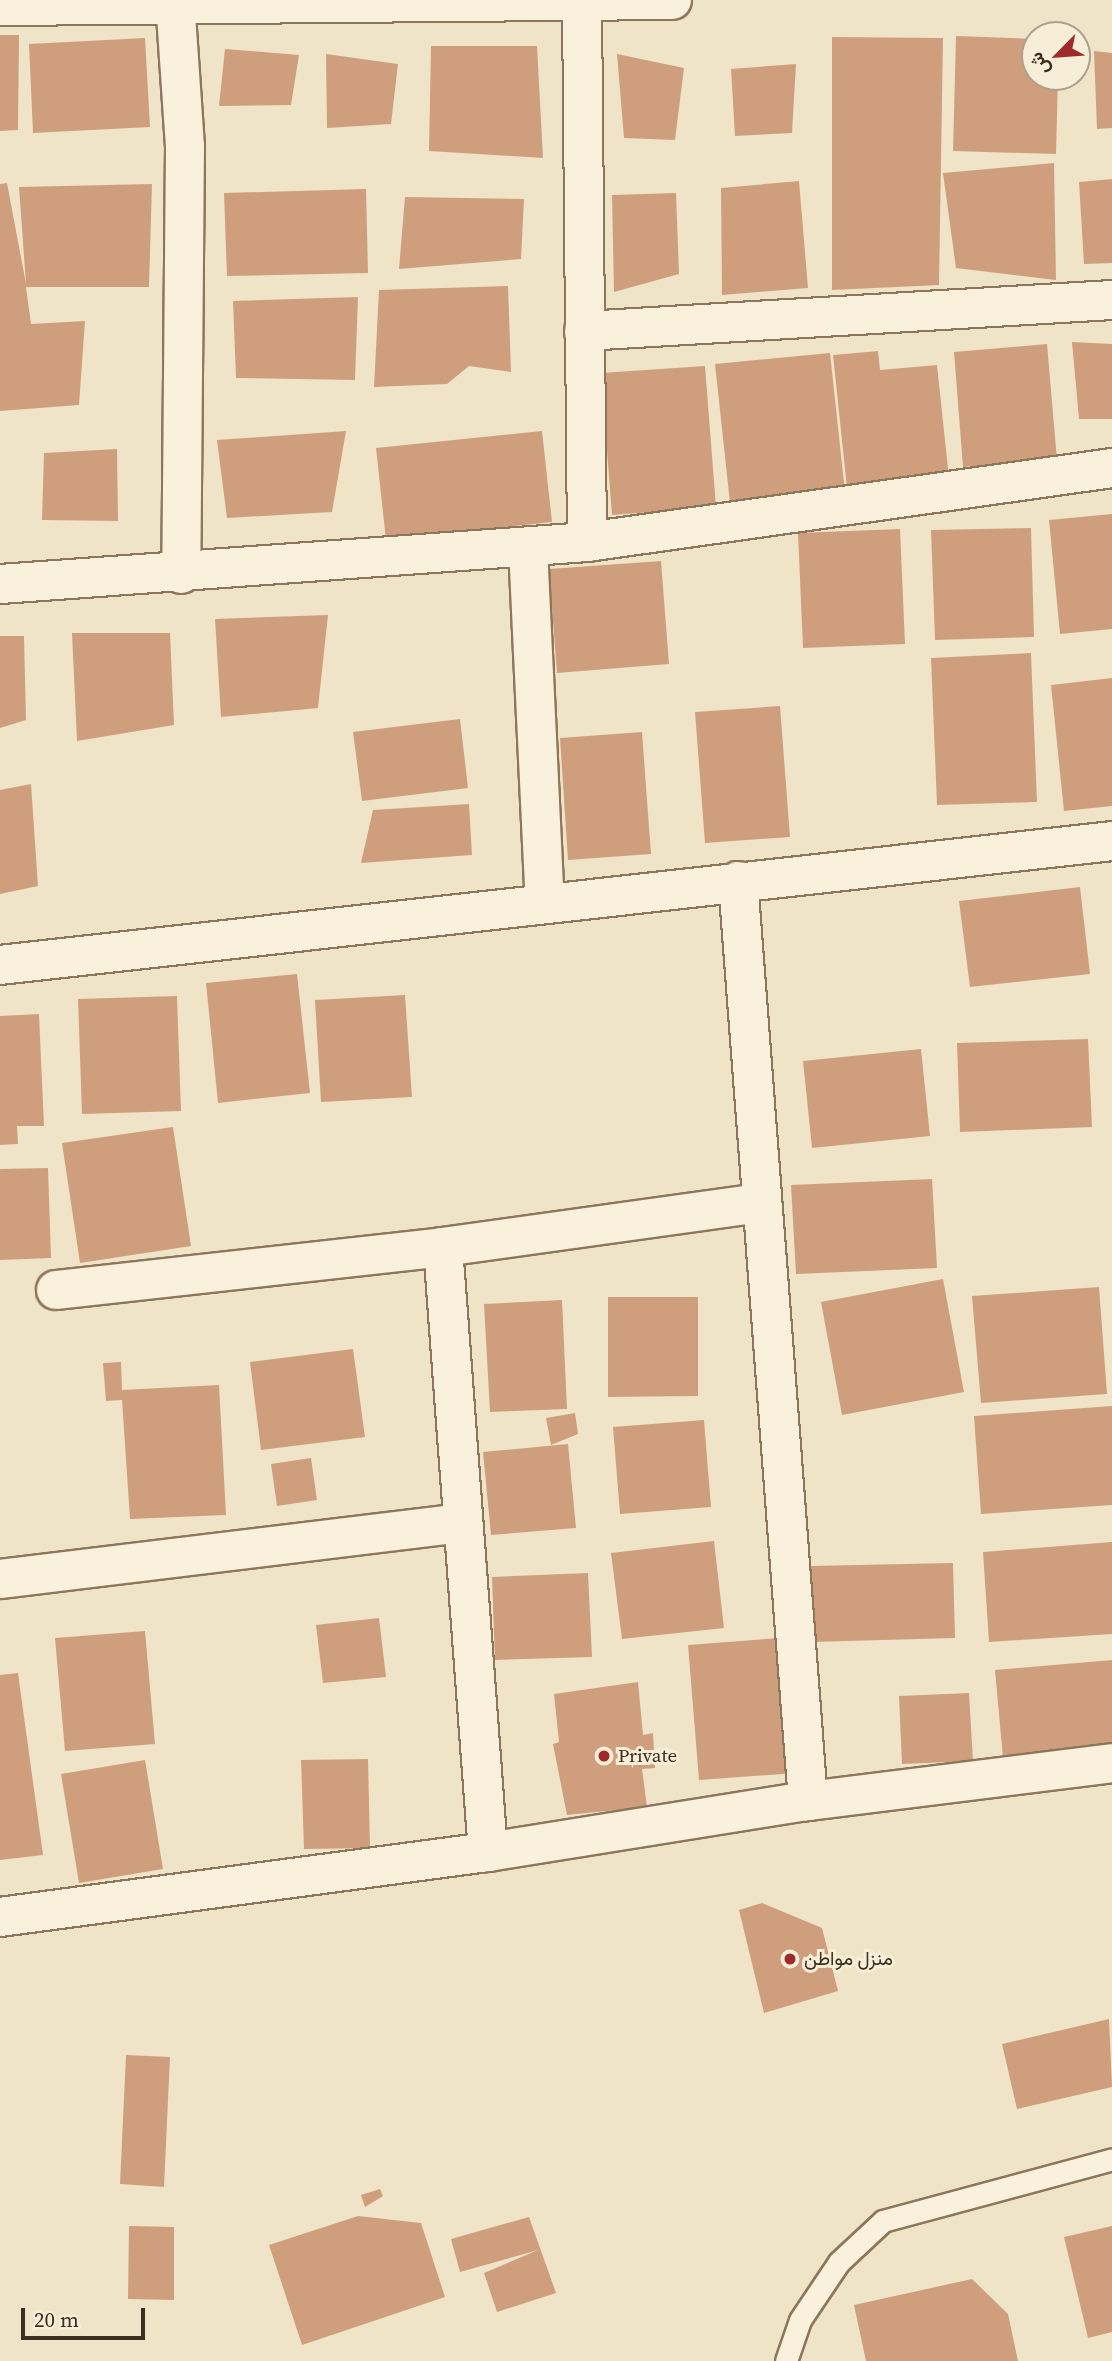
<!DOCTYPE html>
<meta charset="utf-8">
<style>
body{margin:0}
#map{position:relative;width:1112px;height:2361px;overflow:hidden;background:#f0e4c8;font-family:"Source Serif 4",Vazirmatn,serif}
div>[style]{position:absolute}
.building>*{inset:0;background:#cf9f7d}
.roads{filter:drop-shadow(2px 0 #8d765c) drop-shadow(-2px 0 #8d765c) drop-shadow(0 2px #8d765c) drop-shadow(0 -2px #8d765c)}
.lane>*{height:21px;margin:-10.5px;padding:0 10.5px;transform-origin:10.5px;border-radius:10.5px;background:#faf1dc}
.street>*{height:38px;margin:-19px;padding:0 19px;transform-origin:19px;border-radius:19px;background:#faf1dc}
.dots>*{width:19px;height:19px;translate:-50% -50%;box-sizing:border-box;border:4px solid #f7eed8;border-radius:50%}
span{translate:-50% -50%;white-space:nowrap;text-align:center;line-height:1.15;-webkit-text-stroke:6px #f7eed8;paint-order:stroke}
.poi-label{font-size:19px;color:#3d2e20}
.left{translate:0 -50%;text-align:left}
.north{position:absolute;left:1021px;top:21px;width:70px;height:70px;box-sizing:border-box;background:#f7eed8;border:2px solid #ada18e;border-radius:50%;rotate:245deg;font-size:19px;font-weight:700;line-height:28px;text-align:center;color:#3d2e20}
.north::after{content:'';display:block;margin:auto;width:24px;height:32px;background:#9e2a2b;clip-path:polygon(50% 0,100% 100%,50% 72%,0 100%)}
.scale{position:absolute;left:21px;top:2308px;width:124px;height:32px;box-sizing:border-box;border:4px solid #3d2e20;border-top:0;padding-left:9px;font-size:21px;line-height:24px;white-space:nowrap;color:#3d2e20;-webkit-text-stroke:5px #f7eed8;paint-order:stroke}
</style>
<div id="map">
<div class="building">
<i style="clip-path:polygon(0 35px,19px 35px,18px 130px,0 131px)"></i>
<i style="clip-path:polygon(956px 36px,1035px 39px,1035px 77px,1058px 77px,1056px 154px,953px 151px)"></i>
<i style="clip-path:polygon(832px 37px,943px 38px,939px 285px,832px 290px)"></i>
<i style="clip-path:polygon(145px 38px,150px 127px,33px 133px,29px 44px)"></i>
<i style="clip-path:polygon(431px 46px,537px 46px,543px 158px,429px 151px)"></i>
<i style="clip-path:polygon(225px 49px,299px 55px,291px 105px,219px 106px)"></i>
<i style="clip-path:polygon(1094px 51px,1112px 53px,1112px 128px,1097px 129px)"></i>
<i style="clip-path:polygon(326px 54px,398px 64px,391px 124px,327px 128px)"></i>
<i style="clip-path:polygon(617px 54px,684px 68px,675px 140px,624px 138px)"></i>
<i style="clip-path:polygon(796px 64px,792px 133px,735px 136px,731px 69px)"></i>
<i style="clip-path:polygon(1054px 163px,1056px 280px,956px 268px,943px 173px)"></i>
<i style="clip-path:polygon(1112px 179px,1112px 263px,1084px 264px,1079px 182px)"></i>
<i style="clip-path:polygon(799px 181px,808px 288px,722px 295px,721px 188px)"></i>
<i style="clip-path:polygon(7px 183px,26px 284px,19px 187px,152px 184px,149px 287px,26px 287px,31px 324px,85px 321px,79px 405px,0 411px,0 184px)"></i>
<i style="clip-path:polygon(366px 189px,368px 273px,227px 276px,224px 193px)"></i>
<i style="clip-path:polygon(676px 193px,679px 274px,614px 292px,612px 195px)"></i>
<i style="clip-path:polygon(405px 197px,524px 199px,521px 259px,399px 269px)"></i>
<i style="clip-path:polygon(508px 286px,511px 372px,469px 366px,447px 384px,374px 387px,379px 290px)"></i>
<i style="clip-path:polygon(358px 297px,355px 380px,236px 378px,233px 301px)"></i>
<i style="clip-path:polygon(1072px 342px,1112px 344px,1112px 419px,1079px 419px)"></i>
<i style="clip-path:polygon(1047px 344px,1057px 460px,963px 467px,954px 352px)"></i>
<i style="clip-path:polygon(878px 351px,880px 370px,937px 365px,949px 478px,847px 488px,833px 355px)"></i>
<i style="clip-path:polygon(830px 353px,845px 492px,730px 503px,715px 364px)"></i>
<i style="clip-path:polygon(705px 366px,716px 507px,612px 515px,601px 373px)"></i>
<i style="clip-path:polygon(346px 431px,332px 512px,227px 518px,217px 440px)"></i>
<i style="clip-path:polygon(542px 431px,552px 522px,386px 540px,376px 448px)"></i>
<i style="clip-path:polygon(117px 449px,118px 521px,42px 520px,44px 453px)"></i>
<i style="clip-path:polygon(1112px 514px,1112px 629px,1060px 634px,1049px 520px)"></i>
<i style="clip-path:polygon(1031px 528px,1034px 637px,935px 640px,931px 530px)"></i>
<i style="clip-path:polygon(900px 529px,905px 644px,803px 648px,798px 533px)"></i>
<i style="clip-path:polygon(661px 561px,669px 664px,557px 673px,549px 569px)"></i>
<i style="clip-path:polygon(328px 615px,318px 708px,221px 717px,215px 619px)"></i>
<i style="clip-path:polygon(72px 633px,170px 633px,174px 725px,77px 741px)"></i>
<i style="clip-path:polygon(0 636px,24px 636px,26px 720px,0 728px)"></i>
<i style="clip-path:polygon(1031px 653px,1037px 802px,937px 805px,931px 658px)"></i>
<i style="clip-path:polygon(1112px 678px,1112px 806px,1064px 811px,1051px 685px)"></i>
<i style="clip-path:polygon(780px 706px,790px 837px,705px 843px,695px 712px)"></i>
<i style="clip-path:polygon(460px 719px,468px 788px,362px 801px,353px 732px)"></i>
<i style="clip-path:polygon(642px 732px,651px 854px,568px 860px,560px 738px)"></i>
<i style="clip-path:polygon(31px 784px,38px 886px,0 894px,0 790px)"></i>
<i style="clip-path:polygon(469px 804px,472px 855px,361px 863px,373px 810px)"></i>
<i style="clip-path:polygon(1080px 887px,1090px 974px,970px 987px,959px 901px)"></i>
<i style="clip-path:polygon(297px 974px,310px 1093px,218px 1103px,206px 983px)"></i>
<i style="clip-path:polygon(405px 995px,412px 1097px,321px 1102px,315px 1000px)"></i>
<i style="clip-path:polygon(177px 996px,181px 1111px,82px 1114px,78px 999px)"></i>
<i style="clip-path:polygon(39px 1014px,44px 1126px,17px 1126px,18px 1144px,0 1145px,0 1016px)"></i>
<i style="clip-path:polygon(1088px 1039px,1092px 1127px,960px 1132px,957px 1043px)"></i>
<i style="clip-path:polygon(921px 1049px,930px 1136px,812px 1148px,803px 1061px)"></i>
<i style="clip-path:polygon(173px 1127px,191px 1246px,80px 1263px,62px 1143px)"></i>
<i style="clip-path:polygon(48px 1168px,51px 1258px,0 1260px,0 1169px)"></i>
<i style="clip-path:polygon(932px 1179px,937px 1268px,796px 1274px,791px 1185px)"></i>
<i style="clip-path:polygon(943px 1279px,964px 1392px,842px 1415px,821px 1302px)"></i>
<i style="clip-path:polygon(1099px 1287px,1107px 1394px,981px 1403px,972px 1296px)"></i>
<i style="clip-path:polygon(608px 1297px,698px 1297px,698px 1396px,608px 1397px)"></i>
<i style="clip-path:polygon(562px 1300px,567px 1409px,490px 1412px,484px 1304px)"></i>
<i style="clip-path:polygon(353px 1349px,365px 1437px,261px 1450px,250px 1362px)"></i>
<i style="clip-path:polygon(121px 1362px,122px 1390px,219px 1385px,226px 1515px,130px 1519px,122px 1400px,106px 1401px,103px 1363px)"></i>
<i style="clip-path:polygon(1112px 1406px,1112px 1505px,981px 1514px,974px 1416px)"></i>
<i style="clip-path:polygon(575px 1413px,578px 1434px,551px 1445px,546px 1418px)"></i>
<i style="clip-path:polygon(704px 1420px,711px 1507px,620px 1514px,613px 1427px)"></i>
<i style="clip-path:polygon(568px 1444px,576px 1528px,491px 1535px,483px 1452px)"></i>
<i style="clip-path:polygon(311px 1458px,317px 1500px,277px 1506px,271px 1464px)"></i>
<i style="clip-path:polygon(714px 1541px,724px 1628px,622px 1639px,611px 1553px)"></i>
<i style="clip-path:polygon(1112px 1542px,1112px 1634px,989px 1642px,983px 1552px)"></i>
<i style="clip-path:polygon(953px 1563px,955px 1638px,811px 1642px,810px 1566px)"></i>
<i style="clip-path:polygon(588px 1573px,592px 1657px,495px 1660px,492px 1577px)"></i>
<i style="clip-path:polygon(379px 1618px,386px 1677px,323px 1683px,316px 1625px)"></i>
<i style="clip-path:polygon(145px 1631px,155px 1744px,65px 1751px,55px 1638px)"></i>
<i style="clip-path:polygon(779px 1638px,796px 1773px,699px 1780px,688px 1645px)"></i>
<i style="clip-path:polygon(1112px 1660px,1112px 1749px,1003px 1758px,995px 1670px)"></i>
<i style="clip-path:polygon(18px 1673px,43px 1855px,0 1860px,0 1675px)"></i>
<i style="clip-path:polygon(638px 1682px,643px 1735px,653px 1733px,655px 1768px,642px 1769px,647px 1807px,567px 1815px,553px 1744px,559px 1742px,554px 1694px)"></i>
<i style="clip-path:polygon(969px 1693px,973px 1761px,902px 1764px,899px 1696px)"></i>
<i style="clip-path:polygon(368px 1759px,370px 1848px,304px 1849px,301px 1760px)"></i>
<i style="clip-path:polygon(145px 1760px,163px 1869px,79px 1883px,61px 1774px)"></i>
<i style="clip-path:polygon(762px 1903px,822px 1928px,838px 1991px,764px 2013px,739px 1910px)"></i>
<i style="clip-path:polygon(1109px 2019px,1112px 2087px,1017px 2109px,1002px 2044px)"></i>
<i style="clip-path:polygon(126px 2055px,170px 2057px,164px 2187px,120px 2184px)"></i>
<i style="clip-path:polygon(380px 2189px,383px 2196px,365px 2207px,361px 2195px)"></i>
<i style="clip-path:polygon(358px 2216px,421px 2223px,445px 2297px,302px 2345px,269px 2245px)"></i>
<i style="clip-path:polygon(529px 2217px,556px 2293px,497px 2312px,484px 2273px,538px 2250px,460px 2272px,451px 2239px)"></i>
<i style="clip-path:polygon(129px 2226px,174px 2227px,174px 2300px,128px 2299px)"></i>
<i style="clip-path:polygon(1112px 2226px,1112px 2332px,1088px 2338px,1064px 2237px)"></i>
<i style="clip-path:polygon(972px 2279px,1008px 2314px,1018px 2361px,866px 2361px,854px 2305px)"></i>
</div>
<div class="roads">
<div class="lane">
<i style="left:786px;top:2361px;width:43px;rotate:-71.1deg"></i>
<i style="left:800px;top:2320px;width:70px;rotate:-56.1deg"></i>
<i style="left:839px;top:2262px;width:60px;rotate:-43deg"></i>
<i style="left:883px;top:2221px;width:237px;rotate:-15.1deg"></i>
</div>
<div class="street">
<i style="left:175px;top:0;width:146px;rotate:86.1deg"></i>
<i style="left:185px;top:146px;width:428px;rotate:90.5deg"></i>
<i style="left:582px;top:4px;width:538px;rotate:89.47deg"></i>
<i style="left:0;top:6px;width:672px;rotate:-0.51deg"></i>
<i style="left:584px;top:331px;width:529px;rotate:-3.36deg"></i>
<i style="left:528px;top:547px;width:356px;rotate:87.3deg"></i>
<i style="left:0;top:584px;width:589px;rotate:-4.09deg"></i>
<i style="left:587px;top:542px;width:530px;rotate:-8.02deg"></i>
<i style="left:738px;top:881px;width:923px;rotate:85.65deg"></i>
<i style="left:0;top:965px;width:1119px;rotate:-6.36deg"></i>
<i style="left:443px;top:1247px;width:607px;rotate:85.75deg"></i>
<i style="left:56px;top:1290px;width:389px;rotate:-6.3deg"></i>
<i style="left:443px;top:1247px;width:322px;rotate:-7.9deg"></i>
<i style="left:0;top:1579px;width:464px;rotate:-6.9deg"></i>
<i style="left:0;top:1917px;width:492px;rotate:-7.6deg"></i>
<i style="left:488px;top:1852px;width:324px;rotate:-9.1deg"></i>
<i style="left:808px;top:1801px;width:306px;rotate:-7.1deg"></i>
</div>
</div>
<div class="dots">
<i style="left:604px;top:1756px;background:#9e2a2b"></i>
<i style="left:790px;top:1959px;background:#9e2a2b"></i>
</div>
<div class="poi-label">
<span class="left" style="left:618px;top:1756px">Private</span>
<span class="left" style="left:804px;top:1959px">منزل مواطن</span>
</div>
<div class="north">ش</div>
<div class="scale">20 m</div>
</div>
